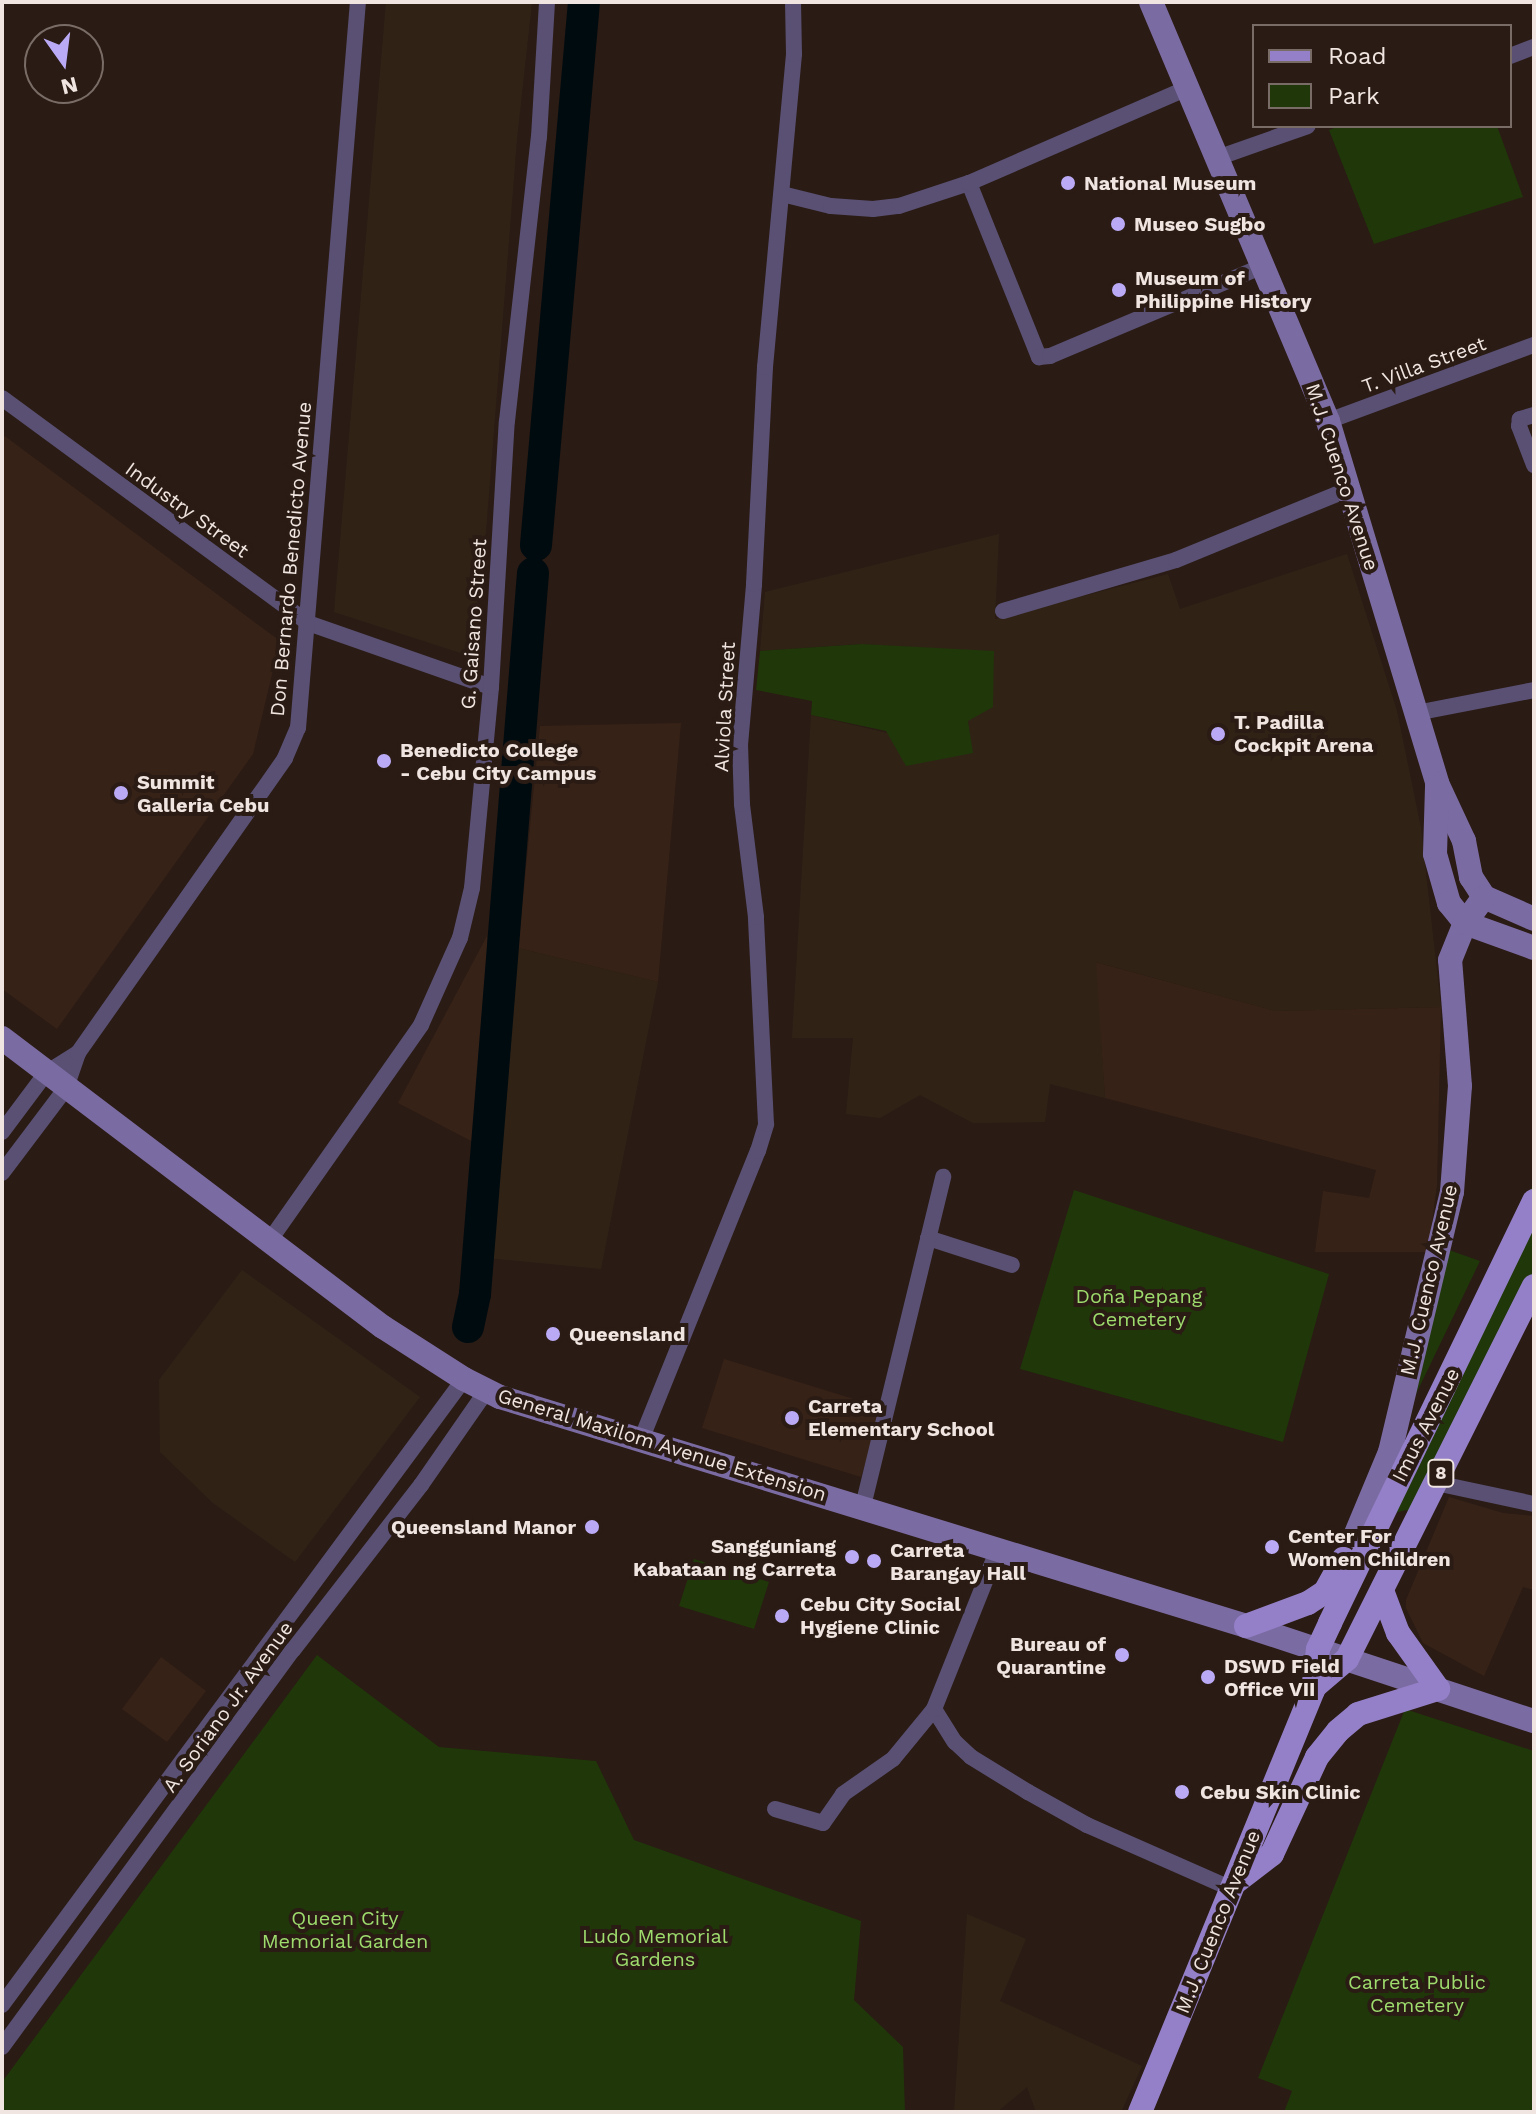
<!DOCTYPE html>
<meta charset="utf-8">
<style>
body{margin:0}
#map{position:relative;width:1536px;height:2114px;overflow:hidden;background:#2a1b14;font-family:"Work Sans",sans-serif}
div>[style]{position:absolute}
.built>*{inset:0;background:#372217}
.industrial>*{inset:0;background:#302316}
.green>*{inset:0;background:#20370a}
.river>*{height:32px;margin:-16px;padding:0 16px;transform-origin:16px;border-radius:16px;background:#000b10}
.street>*{height:16px;margin:-8px;padding:0 8px;transform-origin:8px;border-radius:8px;background:#595073}
.secondary>*{height:24px;margin:-12px;padding:0 12px;transform-origin:12px;border-radius:12px;background:#7b6ba3}
.primary>*{height:24px;margin:-12px;padding:0 12px;transform-origin:12px;border-radius:12px;background:#9480c8}
.dots>*{width:22px;height:22px;translate:-50% -50%;box-sizing:border-box;border:4px solid #2a1b14;border-radius:50%}
span{translate:-50% -50%;white-space:nowrap;text-align:center;line-height:1.15;-webkit-text-stroke:8px #2a1b14;paint-order:stroke}
.shield-label span{padding:2px 6px;background:#2a1b14;border:2px solid;border-radius:6px;-webkit-text-stroke-width:0}
.shield-label{font-size:18px;color:#f0e5e0;font-weight:700}
.poi-label{font-size:20px;color:#f0e5e0;font-weight:700}
.left{translate:0 -50%;text-align:left}
.right{translate:-100% -50%;text-align:right}
.street-label{font-size:20px;color:#f0e5e0}
.park-label{font-size:20px;color:#9ddc6d}
.frame{position:absolute;inset:0;border:4px solid #f0e5e0;pointer-events:none}
.legend{position:absolute;left:1252px;top:24px;width:260px;height:104px;box-sizing:border-box;background:#2a1b14;border:2px solid #796c66;margin:0;padding:10px 14px;list-style:none;font-size:24px;color:#f0e5e0}
.legend li{display:flex;align-items:center;gap:16px;height:40px}
.legend b{width:40px;border:2px solid #796c66}
.north{position:absolute;left:24px;top:24px;width:80px;height:80px;box-sizing:border-box;background:#2a1b14;border:2px solid #796c66;border-radius:50%;rotate:166deg;font-size:22px;font-weight:700;line-height:32px;text-align:center;color:#f0e5e0}
.north::after{content:'';display:block;margin:auto;width:28px;height:36px;background:#baaaf6;clip-path:polygon(50% 0,100% 100%,50% 72%,0 100%)}
</style>
<div id="map">
<div class="built">
<i style="clip-path:polygon(2px 434px,280px 641px,253px 754px,57px 1029px,2px 989px)"></i>
<i style="clip-path:polygon(681px 723px,658px 982px,518px 948px,540px 726px)"></i>
<i style="clip-path:polygon(487px 936px,487px 1031px,477px 1144px,398px 1103px)"></i>
<i style="clip-path:polygon(1095px 962px,1276px 1011px,1441px 1007px,1437px 1185px,1428px 1252px,1315px 1252px,1323px 1191px,1369px 1198px,1376px 1170px,1105px 1098px)"></i>
<i style="clip-path:polygon(724px 1359px,883px 1408px,861px 1477px,702px 1428px)"></i>
<i style="clip-path:polygon(1449px 1497px,1503px 1513px,1534px 1516px,1534px 1590px,1523px 1587px,1484px 1676px,1423px 1643px,1406px 1608px,1406px 1600px)"></i>
<i style="clip-path:polygon(161px 1657px,206px 1691px,167px 1742px,122px 1709px)"></i>
</div>
<div class="industrial">
<i style="clip-path:polygon(386px 2px,532px 2px,517px 139px,476px 658px,334px 612px)"></i>
<i style="clip-path:polygon(999px 534px,995px 619px,1168px 574px,1180px 609px,1347px 554px,1397px 711px,1421px 828px,1441px 1007px,1276px 1011px,1096px 962px,1105px 1098px,1050px 1084px,1045px 1122px,973px 1123px,920px 1095px,880px 1118px,846px 1114px,853px 1038px,792px 1038px,811px 715px,972px 753px,968px 721px,994px 652px,862px 644px,760px 651px,765px 592px)"></i>
<i style="clip-path:polygon(518px 948px,658px 982px,601px 1269px,486px 1258px)"></i>
<i style="clip-path:polygon(242px 1270px,420px 1397px,295px 1562px,213px 1503px,160px 1452px,159px 1380px)"></i>
<i style="clip-path:polygon(967px 1914px,1026px 1939px,1000px 2001px,1142px 2066px,1121px 2112px,1036px 2112px,1027px 2087px,997px 2112px,954px 2112px)"></i>
</div>
<div class="green">
<i style="clip-path:polygon(1339px 126px,1497px 126px,1523px 197px,1374px 244px,1329px 130px)"></i>
<i style="clip-path:polygon(862px 644px,994px 651px,993px 707px,968px 721px,973px 753px,906px 766px,886px 731px,811px 715px,812px 701px,756px 690px,760px 651px)"></i>
<i style="clip-path:polygon(1534px 1182px,1534px 1285px,1420px 1517px,1406px 1510px,1380px 1517px)"></i>
<i style="clip-path:polygon(1074px 1190px,1329px 1274px,1283px 1442px,1020px 1369px)"></i>
<i style="clip-path:polygon(1449px 1250px,1480px 1261px,1392px 1444px)"></i>
<i style="clip-path:polygon(694px 1559px,769px 1582px,754px 1629px,679px 1606px)"></i>
<i style="clip-path:polygon(317px 1655px,439px 1747px,596px 1761px,634px 1840px,861px 1921px,854px 2000px,903px 2047px,905px 2112px,2px 2112px,2px 2082px)"></i>
<i style="clip-path:polygon(1405px 1709px,1534px 1751px,1534px 2112px,1284px 2112px,1292px 2091px,1258px 2078px)"></i>
</div>
<div class="river">
<i style="left:536px;top:545px;width:545px;rotate:-84.95deg"></i>
<i style="left:468px;top:1327px;width:34px;rotate:-78deg"></i>
<i style="left:475px;top:1294px;width:723px;rotate:-85.4deg"></i>
</div>
<div class="street">
<i style="left:1510px;top:56px;width:26px;rotate:-21deg"></i>
<i style="left:1217px;top:158px;width:96px;rotate:-19.4deg"></i>
<i style="left:969px;top:183px;width:188px;rotate:68.1deg"></i>
<i style="left:1039px;top:357px;width:11px;rotate:-5deg"></i>
<i style="left:1050px;top:356px;width:231px;rotate:-22.9deg"></i>
<i style="left:782px;top:194px;width:50px;rotate:13.8deg"></i>
<i style="left:831px;top:206px;width:42px;rotate:4.1deg"></i>
<i style="left:873px;top:209px;width:26px;rotate:-7deg"></i>
<i style="left:899px;top:206px;width:74px;rotate:-18.2deg"></i>
<i style="left:969px;top:183px;width:238px;rotate:-23.5deg"></i>
<i style="left:2px;top:398px;width:380px;rotate:36.3deg"></i>
<i style="left:308px;top:623px;width:194px;rotate:19.3deg"></i>
<i style="left:1534px;top:415px;width:15px;rotate:164deg"></i>
<i style="left:1520px;top:419px;width:7px;rotate:98deg"></i>
<i style="left:1519px;top:426px;width:42px;rotate:69deg"></i>
<i style="left:1328px;top:421px;width:220px;rotate:-20.3deg"></i>
<i style="left:1003px;top:611px;width:180px;rotate:-16.4deg"></i>
<i style="left:1176px;top:560px;width:187px;rotate:-22.3deg"></i>
<i style="left:1416px;top:713px;width:120px;rotate:-11deg"></i>
<i style="left:2px;top:1132px;width:74px;rotate:-53.3deg"></i>
<i style="left:46px;top:1073px;width:38px;rotate:-32deg"></i>
<i style="left:2px;top:1173px;width:106px;rotate:-53deg"></i>
<i style="left:66px;top:1088px;width:37px;rotate:-71deg"></i>
<i style="left:78px;top:1053px;width:360px;rotate:-54.9deg"></i>
<i style="left:285px;top:758px;width:33px;rotate:-67deg"></i>
<i style="left:298px;top:728px;width:728px;rotate:-85.28deg"></i>
<i style="left:928px;top:1238px;width:88px;rotate:17.8deg"></i>
<i style="left:270px;top:1240px;width:263px;rotate:-54.9deg"></i>
<i style="left:421px;top:1025px;width:95px;rotate:-65.9deg"></i>
<i style="left:460px;top:938px;width:51px;rotate:-76.5deg"></i>
<i style="left:472px;top:888px;width:202px;rotate:-84.6deg"></i>
<i style="left:491px;top:687px;width:266px;rotate:-86.6deg"></i>
<i style="left:507px;top:421px;width:286px;rotate:-83.6deg"></i>
<i style="left:539px;top:137px;width:135px;rotate:-86.6deg"></i>
<i style="left:641px;top:1440px;width:312px;rotate:-68deg"></i>
<i style="left:758px;top:1151px;width:28px;rotate:-73deg"></i>
<i style="left:766px;top:1124px;width:207px;rotate:-92.8deg"></i>
<i style="left:756px;top:917px;width:114px;rotate:-97.1deg"></i>
<i style="left:742px;top:804px;width:59px;rotate:-91.9deg"></i>
<i style="left:740px;top:745px;width:162px;rotate:-85deg"></i>
<i style="left:754px;top:584px;width:217px;rotate:-87.1deg"></i>
<i style="left:765px;top:367px;width:314px;rotate:-84.7deg"></i>
<i style="left:794px;top:54px;width:52px;rotate:-91.1deg"></i>
<i style="left:1436px;top:1483px;width:100px;rotate:12.1deg"></i>
<i style="left:863px;top:1506px;width:339px;rotate:-76.3deg"></i>
<i style="left:934px;top:1709px;width:39px;rotate:58deg"></i>
<i style="left:955px;top:1742px;width:22px;rotate:43deg"></i>
<i style="left:971px;top:1757px;width:67px;rotate:31.6deg"></i>
<i style="left:1028px;top:1792px;width:68px;rotate:29.2deg"></i>
<i style="left:1087px;top:1825px;width:158px;rotate:23.8deg"></i>
<i style="left:775px;top:1809px;width:50px;rotate:16.3deg"></i>
<i style="left:823px;top:1823px;width:35px;rotate:-55deg"></i>
<i style="left:843px;top:1794px;width:61px;rotate:-35deg"></i>
<i style="left:893px;top:1759px;width:65px;rotate:-50.6deg"></i>
<i style="left:934px;top:1709px;width:172px;rotate:-68.2deg"></i>
<i style="left:2px;top:2005px;width:778px;rotate:-53.57deg"></i>
<i style="left:2px;top:2047px;width:492px;rotate:-53.8deg"></i>
<i style="left:293px;top:1650px;width:209px;rotate:-52.2deg"></i>
<i style="left:421px;top:1485px;width:103px;rotate:-55.2deg"></i>
<i style="left:480px;top:1400px;width:11px;rotate:-75deg"></i>
</div>
<div class="secondary">
<i style="left:1151px;top:2px;width:455px;rotate:67.1deg"></i>
<i style="left:1328px;top:421px;width:378px;rotate:73.2deg"></i>
<i style="left:1437px;top:783px;width:64px;rotate:65deg"></i>
<i style="left:1464px;top:841px;width:37px;rotate:79deg"></i>
<i style="left:1471px;top:877px;width:24px;rotate:57deg"></i>
<i style="left:1484px;top:897px;width:55px;rotate:23.7deg"></i>
<i style="left:1437px;top:787px;width:67px;rotate:91.7deg"></i>
<i style="left:1435px;top:854px;width:51px;rotate:74.1deg"></i>
<i style="left:1449px;top:903px;width:26px;rotate:51deg"></i>
<i style="left:1465px;top:923px;width:73px;rotate:19.9deg"></i>
<i style="left:2px;top:1038px;width:478px;rotate:37.2deg"></i>
<i style="left:383px;top:1327px;width:96px;rotate:32.7deg"></i>
<i style="left:464px;top:1379px;width:40px;rotate:26.6deg"></i>
<i style="left:500px;top:1397px;width:780px;rotate:17.06deg"></i>
<i style="left:1246px;top:1626px;width:303px;rotate:18.3deg"></i>
<i style="left:1355px;top:1536px;width:91px;rotate:-67.4deg"></i>
<i style="left:1390px;top:1452px;width:267px;rotate:-76.6deg"></i>
<i style="left:1452px;top:1192px;width:106px;rotate:-85.7deg"></i>
<i style="left:1460px;top:1086px;width:126px;rotate:-94.5deg"></i>
<i style="left:1450px;top:960px;width:40px;rotate:-68deg"></i>
<i style="left:1465px;top:923px;width:32px;rotate:-54deg"></i>
</div>
<div class="primary">
<i style="left:1246px;top:1626px;width:66px;rotate:-20.4deg"></i>
<i style="left:1308px;top:1603px;width:20px;rotate:-33deg"></i>
<i style="left:1325px;top:1592px;width:38px;rotate:-61deg"></i>
<i style="left:1314px;top:1687px;width:43px;rotate:-40.3deg"></i>
<i style="left:1347px;top:1659px;width:417px;rotate:-63.4deg"></i>
<i style="left:1237px;top:1881px;width:44px;rotate:-37.6deg"></i>
<i style="left:1272px;top:1854px;width:107px;rotate:-65.1deg"></i>
<i style="left:1317px;top:1757px;width:33px;rotate:-51deg"></i>
<i style="left:1338px;top:1731px;width:26px;rotate:-40deg"></i>
<i style="left:1358px;top:1714px;width:84px;rotate:-17.4deg"></i>
<i style="left:1438px;top:1689px;width:69px;rotate:-125.5deg"></i>
<i style="left:1398px;top:1633px;width:43px;rotate:-110.6deg"></i>
<i style="left:1140px;top:2112px;width:456px;rotate:-67.7deg"></i>
<i style="left:1313px;top:1690px;width:41px;rotate:-83deg"></i>
<i style="left:1318px;top:1649px;width:29px;rotate:-65deg"></i>
<i style="left:1330px;top:1623px;width:469px;rotate:-64.2deg"></i>
</div>
<div class="dots">
<i style="left:1068px;top:183px;background:#baaaf6"></i>
<i style="left:1118px;top:224px;background:#baaaf6"></i>
<i style="left:1119px;top:290px;background:#baaaf6"></i>
<i style="left:1218px;top:734px;background:#baaaf6"></i>
<i style="left:384px;top:761px;background:#baaaf6"></i>
<i style="left:121px;top:793px;background:#baaaf6"></i>
<i style="left:553px;top:1334px;background:#baaaf6"></i>
<i style="left:792px;top:1418px;background:#baaaf6"></i>
<i style="left:592px;top:1527px;background:#baaaf6"></i>
<i style="left:1272px;top:1547px;background:#baaaf6"></i>
<i style="left:852px;top:1557px;background:#baaaf6"></i>
<i style="left:874px;top:1561px;background:#baaaf6"></i>
<i style="left:782px;top:1616px;background:#baaaf6"></i>
<i style="left:1122px;top:1655px;background:#baaaf6"></i>
<i style="left:1208px;top:1677px;background:#baaaf6"></i>
<i style="left:1182px;top:1792px;background:#baaaf6"></i>
</div>
<div class="shield-label">
<span style="left:1441px;top:1473px">8</span>
</div>
<div class="poi-label">
<span class="left" style="left:1084px;top:183px">National Museum</span>
<span class="left" style="left:1134px;top:224px">Museo Sugbo</span>
<span class="left" style="left:1135px;top:290px">Museum of<br>Philippine History</span>
<span class="left" style="left:1234px;top:734px">T. Padilla<br>Cockpit Arena</span>
<span class="left" style="left:400px;top:762px">Benedicto College<br>- Cebu City Campus</span>
<span class="left" style="left:137px;top:794px">Summit<br>Galleria Cebu</span>
<span class="left" style="left:569px;top:1334px">Queensland</span>
<span class="left" style="left:808px;top:1418px">Carreta<br>Elementary School</span>
<span class="right" style="left:576px;top:1527px">Queensland Manor</span>
<span class="left" style="left:1288px;top:1548px">Center For<br>Women Children</span>
<span class="right" style="left:836px;top:1558px">Sangguniang<br>Kabataan ng Carreta</span>
<span class="left" style="left:890px;top:1562px">Carreta<br>Barangay Hall</span>
<span class="left" style="left:800px;top:1616px">Cebu City Social<br>Hygiene Clinic</span>
<span class="right" style="left:1106px;top:1656px">Bureau of<br>Quarantine</span>
<span class="left" style="left:1224px;top:1678px">DSWD Field<br>Office VII</span>
<span class="left" style="left:1200px;top:1792px">Cebu Skin Clinic</span>
</div>
<div class="street-label">
<span style="left:1424px;top:365px;rotate:-20deg">T. Villa Street</span>
<span style="left:1342px;top:477px;rotate:72deg">M.J. Cuenco Avenue</span>
<span style="left:187px;top:510px;rotate:36deg">Industry Street</span>
<span style="left:291px;top:559px;rotate:-85deg">Don Bernardo Benedicto Avenue</span>
<span style="left:474px;top:624px;rotate:-86deg">G. Gaisano Street</span>
<span style="left:725px;top:707px;rotate:-87deg">Alviola Street</span>
<span style="left:1429px;top:1280px;rotate:-77deg">M.J. Cuenco Avenue</span>
<span style="left:1426px;top:1425px;rotate:-63deg">Imus Avenue</span>
<span style="left:662px;top:1445px;rotate:17deg">General Maxilom Avenue Extension</span>
<span style="left:228px;top:1707px;rotate:-54deg">A. Soriano Jr. Avenue</span>
<span style="left:1218px;top:1922px;rotate:-68deg">M.J. Cuenco Avenue</span>
</div>
<div class="park-label">
<span style="left:1139px;top:1308px">Doña Pepang<br>Cemetery</span>
<span style="left:345px;top:1930px">Queen City<br>Memorial Garden</span>
<span style="left:655px;top:1948px">Ludo Memorial<br>Gardens</span>
<span style="left:1417px;top:1994px">Carreta Public<br>Cemetery</span>
</div>
<div class="frame"></div>
<ul class="legend">
<li><b style="height:10px;background:#9480c8"></b>Road</li>
<li><b style="height:22px;background:#20370a"></b>Park</li>
</ul>
<div class="north">N</div>
</div>
